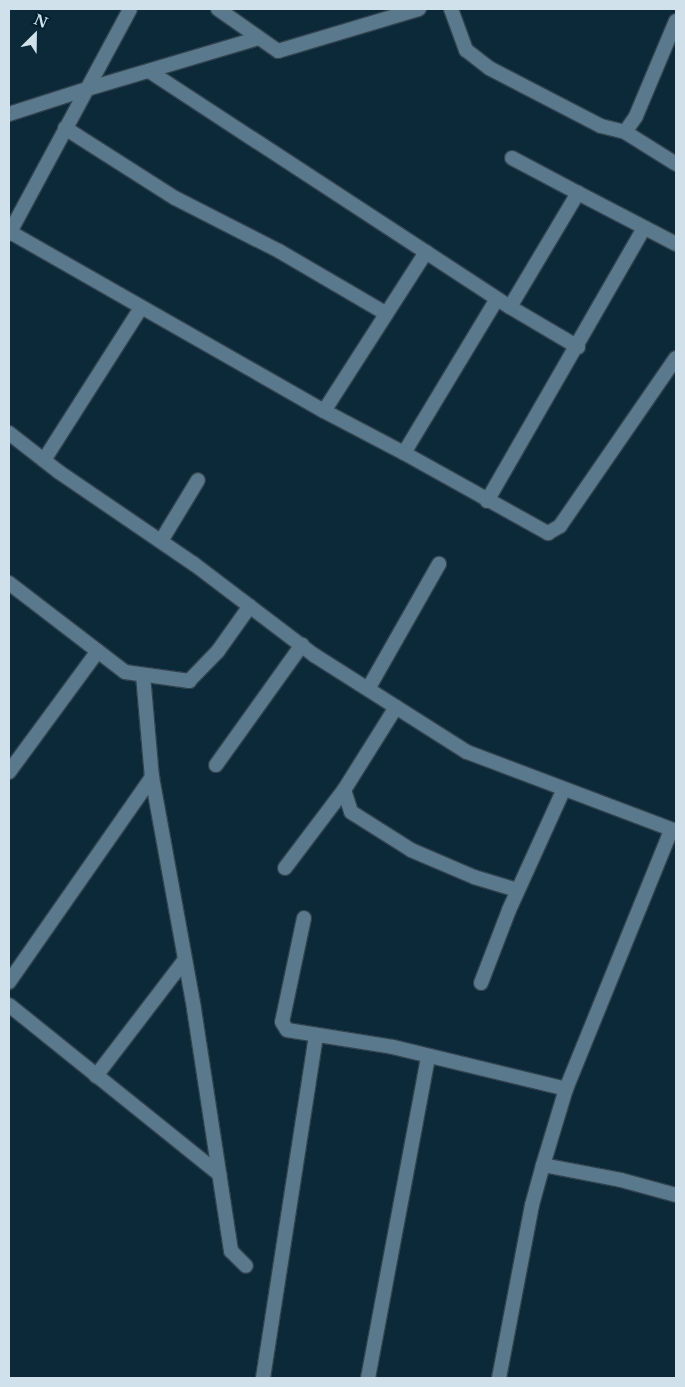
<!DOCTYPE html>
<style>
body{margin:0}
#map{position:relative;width:685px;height:1387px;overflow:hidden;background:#0b2939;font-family:"Libre Baskerville",serif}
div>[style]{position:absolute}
.roads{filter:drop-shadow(1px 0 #32434f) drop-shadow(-1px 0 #32434f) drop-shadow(0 1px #32434f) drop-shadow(0 -1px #32434f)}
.minor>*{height:14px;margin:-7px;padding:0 7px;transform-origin:7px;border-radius:7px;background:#5a798c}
.tertiary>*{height:14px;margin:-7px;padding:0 7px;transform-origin:7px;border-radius:7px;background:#5a798c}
span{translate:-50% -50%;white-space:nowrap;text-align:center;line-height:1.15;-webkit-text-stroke:4.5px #02202f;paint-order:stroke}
.frame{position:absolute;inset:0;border:10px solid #d0e1ec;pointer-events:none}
.north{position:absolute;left:10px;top:10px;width:50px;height:50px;-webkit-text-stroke:4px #02202f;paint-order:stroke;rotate:23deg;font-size:14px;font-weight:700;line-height:20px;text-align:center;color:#d0e1ec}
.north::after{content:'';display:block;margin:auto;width:18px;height:22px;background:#d0e1ec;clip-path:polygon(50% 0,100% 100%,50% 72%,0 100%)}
</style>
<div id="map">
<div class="roads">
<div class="minor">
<i style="left:218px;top:9px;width:73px;rotate:35deg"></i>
<i style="left:278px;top:51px;width:147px;rotate:-16.6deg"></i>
<i style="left:451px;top:9px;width:44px;rotate:69.9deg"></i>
<i style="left:466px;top:50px;width:29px;rotate:38deg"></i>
<i style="left:489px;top:68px;width:126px;rotate:27.4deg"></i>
<i style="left:601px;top:126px;width:25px;rotate:14deg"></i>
<i style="left:625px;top:132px;width:19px;rotate:-55deg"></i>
<i style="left:636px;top:116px;width:103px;rotate:-67.2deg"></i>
<i style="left:149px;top:71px;width:431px;rotate:33.2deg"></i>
<i style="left:510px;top:307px;width:79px;rotate:30.5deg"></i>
<i style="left:87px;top:89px;width:179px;rotate:-16.5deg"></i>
<i style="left:65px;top:128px;width:130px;rotate:32.5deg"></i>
<i style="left:175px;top:198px;width:117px;rotate:27deg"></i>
<i style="left:279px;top:251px;width:123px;rotate:30.3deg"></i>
<i style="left:625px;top:132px;width:60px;rotate:32.1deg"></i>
<i style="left:512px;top:158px;width:75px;rotate:27.9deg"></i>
<i style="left:10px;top:232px;width:361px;rotate:29.7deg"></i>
<i style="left:324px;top:411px;width:189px;rotate:-57.3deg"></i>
<i style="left:510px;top:307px;width:133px;rotate:-59.2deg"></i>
<i style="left:578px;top:193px;width:110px;rotate:27.5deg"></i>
<i style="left:324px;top:411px;width:90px;rotate:27.7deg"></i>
<i style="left:404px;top:453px;width:180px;rotate:-58.9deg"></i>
<i style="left:9px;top:433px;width:63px;rotate:38deg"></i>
<i style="left:59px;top:472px;width:163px;rotate:34.3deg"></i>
<i style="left:194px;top:564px;width:151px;rotate:37.2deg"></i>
<i style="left:314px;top:655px;width:181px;rotate:32.4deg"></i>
<i style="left:467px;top:752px;width:223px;rotate:20.7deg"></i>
<i style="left:404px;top:453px;width:165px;rotate:29.1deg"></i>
<i style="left:548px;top:533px;width:14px;rotate:-30deg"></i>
<i style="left:560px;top:526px;width:204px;rotate:-55.4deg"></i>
<i style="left:44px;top:460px;width:180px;rotate:-57.5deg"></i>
<i style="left:487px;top:501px;width:315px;rotate:-60.1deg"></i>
<i style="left:161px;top:541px;width:71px;rotate:-58.8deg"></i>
<i style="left:9px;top:583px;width:146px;rotate:37.5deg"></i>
<i style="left:125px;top:672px;width:65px;rotate:8deg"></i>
<i style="left:189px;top:681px;width:42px;rotate:-46deg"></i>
<i style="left:218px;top:651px;width:55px;rotate:-54.6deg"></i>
<i style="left:143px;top:675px;width:102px;rotate:85deg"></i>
<i style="left:152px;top:777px;width:236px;rotate:79.7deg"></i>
<i style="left:194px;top:1009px;width:245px;rotate:81.3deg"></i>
<i style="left:231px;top:1251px;width:21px;rotate:45deg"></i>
<i style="left:368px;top:689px;width:144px;rotate:-60.4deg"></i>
<i style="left:216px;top:765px;width:148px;rotate:-54.4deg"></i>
<i style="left:9px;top:772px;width:150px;rotate:-53.7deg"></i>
<i style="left:344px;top:790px;width:23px;rotate:72deg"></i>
<i style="left:351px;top:812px;width:71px;rotate:32.3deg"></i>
<i style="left:411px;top:850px;width:69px;rotate:23.2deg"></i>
<i style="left:474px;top:877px;width:45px;rotate:16.8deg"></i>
<i style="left:285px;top:868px;width:98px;rotate:-52.9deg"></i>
<i style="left:344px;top:790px;width:98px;rotate:-57.9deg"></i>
<i style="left:304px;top:918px;width:106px;rotate:101.9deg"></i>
<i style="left:282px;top:1022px;width:9px;rotate:58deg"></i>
<i style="left:287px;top:1030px;width:107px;rotate:9.1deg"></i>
<i style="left:393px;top:1047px;width:178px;rotate:13.6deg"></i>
<i style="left:9px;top:982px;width:250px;rotate:-55.1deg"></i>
<i style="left:481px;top:983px;width:78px;rotate:-69deg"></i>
<i style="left:509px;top:910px;width:133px;rotate:-65.6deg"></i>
<i style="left:9px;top:1005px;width:270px;rotate:38.8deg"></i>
<i style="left:96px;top:1076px;width:145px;rotate:-52.6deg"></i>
<i style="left:543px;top:1165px;width:79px;rotate:-73.2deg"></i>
<i style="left:566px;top:1089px;width:279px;rotate:-67.9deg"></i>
<i style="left:263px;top:1378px;width:347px;rotate:-81.2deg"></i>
<i style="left:368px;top:1378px;width:327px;rotate:-79.4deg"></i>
<i style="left:499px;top:1378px;width:176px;rotate:-79.2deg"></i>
<i style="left:532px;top:1205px;width:41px;rotate:-74.6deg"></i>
<i style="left:543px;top:1165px;width:79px;rotate:10.9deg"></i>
<i style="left:621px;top:1180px;width:57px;rotate:15.3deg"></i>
</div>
<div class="tertiary">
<i style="left:9px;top:114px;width:82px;rotate:-17.8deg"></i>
<i style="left:9px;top:234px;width:255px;rotate:-61.7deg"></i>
</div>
</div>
<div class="frame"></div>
<div class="north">N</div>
</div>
